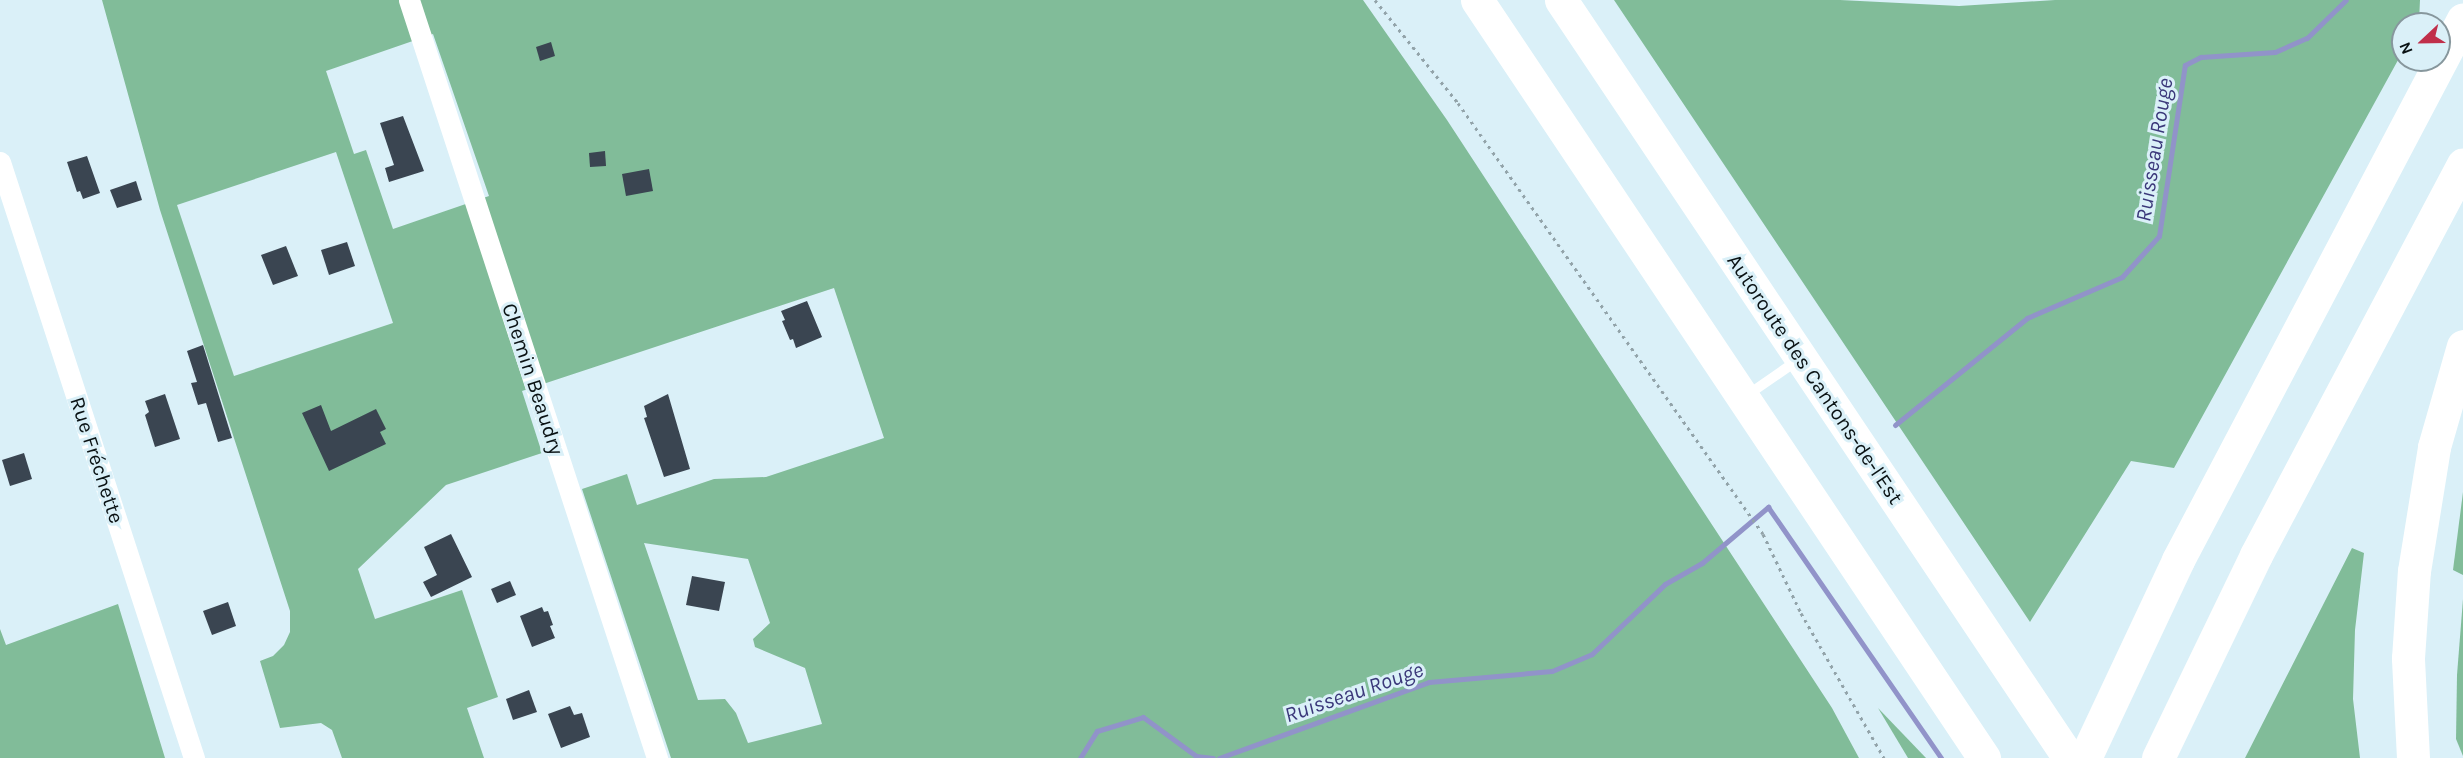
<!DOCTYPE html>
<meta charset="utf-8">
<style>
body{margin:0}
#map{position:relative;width:2463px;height:758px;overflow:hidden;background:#daf0f8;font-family:Karla,sans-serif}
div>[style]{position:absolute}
.forest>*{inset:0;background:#81bc99}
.stream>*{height:5px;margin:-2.5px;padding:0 2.5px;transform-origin:2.5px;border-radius:2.5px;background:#9193c9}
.building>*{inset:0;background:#3a4551}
.path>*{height:3px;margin-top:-1.5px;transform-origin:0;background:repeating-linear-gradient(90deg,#92a3a9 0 3px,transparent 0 7.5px)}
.service>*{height:10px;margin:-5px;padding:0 5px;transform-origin:5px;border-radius:5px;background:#fff}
.minor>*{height:21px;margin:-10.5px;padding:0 10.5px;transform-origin:10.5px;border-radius:10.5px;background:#fff}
.motorway>*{height:33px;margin:-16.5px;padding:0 16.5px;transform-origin:16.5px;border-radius:16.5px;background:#fff}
span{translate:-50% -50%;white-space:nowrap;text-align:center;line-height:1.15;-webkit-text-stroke:6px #daf0f8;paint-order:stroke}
.street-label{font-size:21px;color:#0a1214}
.water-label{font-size:22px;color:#3b387a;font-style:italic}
.north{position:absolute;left:2391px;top:12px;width:60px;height:60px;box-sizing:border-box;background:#daf0f8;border:2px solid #87979d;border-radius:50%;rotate:248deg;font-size:16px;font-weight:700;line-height:24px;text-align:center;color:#0a1214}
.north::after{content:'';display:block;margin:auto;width:21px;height:27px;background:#c02f4a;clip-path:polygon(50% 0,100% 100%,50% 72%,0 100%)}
</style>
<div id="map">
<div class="forest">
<i style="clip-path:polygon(evenodd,102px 0,1363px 0,1447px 120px,1832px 708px,1859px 758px,671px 758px,582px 489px,627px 474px,637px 505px,714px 479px,766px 477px,884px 438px,834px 288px,522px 391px,542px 453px,446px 485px,358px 569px,375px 619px,462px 590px,498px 697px,467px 708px,484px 758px,342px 758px,332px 730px,321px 723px,280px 728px,260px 661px,273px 656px,284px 645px,290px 632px,290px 611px,160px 210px,102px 0,433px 34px,489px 196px,393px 229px,366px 150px,354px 154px,326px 71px,433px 34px,102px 0,336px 152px,393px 323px,234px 376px,177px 205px,336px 152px,102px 0,644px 543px,748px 559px,770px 623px,753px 639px,755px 647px,805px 668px,822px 724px,748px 743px,736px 713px,725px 699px,698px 700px,644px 543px)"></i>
<i style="clip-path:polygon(1614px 0,1840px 0,1959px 6px,2055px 0,2420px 0,2419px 22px,2403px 24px,2403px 51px,2174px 468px,2131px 461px,2030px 622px)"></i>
<i style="clip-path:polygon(2463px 492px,2463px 575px,2453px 570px)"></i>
<i style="clip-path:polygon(2352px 548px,2364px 553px,2355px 630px,2353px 699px,2360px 758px,2245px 758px)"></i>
<i style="clip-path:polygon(2463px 599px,2463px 756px,2456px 739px,2457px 675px)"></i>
<i style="clip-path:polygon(118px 604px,165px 758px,0 758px,0 629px,6px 645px)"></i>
<i style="clip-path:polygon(1878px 708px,1926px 758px,1908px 758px)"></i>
</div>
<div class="stream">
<i style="left:1895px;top:425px;width:170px;rotate:-39deg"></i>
<i style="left:2027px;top:318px;width:103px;rotate:-23.3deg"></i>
<i style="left:2122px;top:277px;width:55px;rotate:-47.9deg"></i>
<i style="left:2159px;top:236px;width:173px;rotate:-81.4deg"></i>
<i style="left:2185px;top:65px;width:18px;rotate:-27deg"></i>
<i style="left:2201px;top:57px;width:74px;rotate:-3.9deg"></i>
<i style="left:2275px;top:52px;width:35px;rotate:-24deg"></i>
<i style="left:2307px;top:38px;width:54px;rotate:-44.3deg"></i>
<i style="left:1080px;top:758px;width:32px;rotate:-58deg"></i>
<i style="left:1097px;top:731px;width:48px;rotate:-16.9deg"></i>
<i style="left:1143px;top:717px;width:66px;rotate:36.3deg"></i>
<i style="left:1196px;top:756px;width:17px;rotate:7deg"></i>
<i style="left:1219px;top:758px;width:223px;rotate:-19.9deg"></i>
<i style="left:1429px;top:682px;width:123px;rotate:-5.1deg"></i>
<i style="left:1552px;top:671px;width:43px;rotate:-23deg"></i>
<i style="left:1592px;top:654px;width:101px;rotate:-43.8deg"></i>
<i style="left:1665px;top:584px;width:43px;rotate:-29.6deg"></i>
<i style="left:1702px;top:563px;width:87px;rotate:-40.3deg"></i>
<i style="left:1768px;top:507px;width:305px;rotate:55.4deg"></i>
</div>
<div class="building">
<i style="clip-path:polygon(551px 42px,555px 56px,540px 61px,536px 47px)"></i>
<i style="clip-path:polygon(403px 116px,424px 171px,389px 182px,385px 168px,394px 165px,380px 123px)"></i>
<i style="clip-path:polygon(605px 151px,606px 166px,590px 167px,589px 153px)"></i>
<i style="clip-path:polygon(87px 156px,100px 193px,83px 199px,80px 191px,77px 192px,67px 162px)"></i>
<i style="clip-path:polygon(649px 169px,653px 191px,626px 196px,622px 174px)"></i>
<i style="clip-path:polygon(136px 181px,142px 200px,117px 208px,110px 190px)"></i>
<i style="clip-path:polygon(347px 242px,355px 266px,329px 275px,321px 250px)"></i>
<i style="clip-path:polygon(286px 246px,298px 276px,273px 285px,261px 255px)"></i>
<i style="clip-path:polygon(807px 301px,822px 337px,796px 348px,793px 339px,790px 340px,782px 321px,785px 320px,781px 311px)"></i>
<i style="clip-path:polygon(203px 345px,232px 438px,218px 442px,206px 403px,198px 405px,191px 383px,197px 382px,187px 351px)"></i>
<i style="clip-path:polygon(165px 394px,180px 439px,155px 447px,145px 415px,149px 412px,145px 401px)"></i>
<i style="clip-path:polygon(668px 394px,690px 469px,664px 477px,644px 418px,647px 417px,644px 406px)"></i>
<i style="clip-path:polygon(321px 405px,331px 431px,376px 409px,386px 429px,380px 432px,386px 444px,329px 471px,302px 413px)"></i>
<i style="clip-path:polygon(24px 453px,32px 479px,10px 486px,2px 460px)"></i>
<i style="clip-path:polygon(451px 534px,472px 577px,431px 597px,423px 582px,437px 575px,424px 547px)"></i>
<i style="clip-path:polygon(692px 576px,725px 582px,719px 611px,686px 605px)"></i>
<i style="clip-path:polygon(510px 581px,516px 595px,497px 603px,491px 589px)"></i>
<i style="clip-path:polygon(228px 602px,236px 626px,212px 635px,203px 611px)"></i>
<i style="clip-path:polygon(542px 607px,544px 612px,548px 611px,553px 625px,550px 626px,555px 638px,532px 647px,520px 616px)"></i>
<i style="clip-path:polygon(529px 690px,537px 712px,513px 720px,506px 699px)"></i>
<i style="clip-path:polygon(570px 706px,574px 715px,582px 713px,590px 737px,561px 748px,548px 714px)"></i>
</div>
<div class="path">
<i style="left:1375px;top:0;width:132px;rotate:51.1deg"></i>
<i style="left:1458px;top:103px;width:528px;rotate:54.71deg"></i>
<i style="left:1763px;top:534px;width:88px;rotate:64.3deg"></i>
<i style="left:1801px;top:613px;width:167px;rotate:60.2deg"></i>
</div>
<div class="service">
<i style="left:1746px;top:396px;width:63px;rotate:-34.7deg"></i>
</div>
<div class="minor">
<i style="left:409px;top:0;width:798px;rotate:71.88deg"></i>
<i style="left:0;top:162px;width:627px;rotate:71.97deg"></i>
</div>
<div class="motorway">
<i style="left:1477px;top:0;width:912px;rotate:56.22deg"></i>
<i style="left:1561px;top:0;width:912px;rotate:56.17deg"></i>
<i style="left:2085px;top:758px;width:219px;rotate:-64.8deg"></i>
<i style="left:2178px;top:560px;width:611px;rotate:-62.22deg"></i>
<i style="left:2158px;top:758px;width:225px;rotate:-64.2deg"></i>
<i style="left:2256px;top:555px;width:442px;rotate:-62.1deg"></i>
<i style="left:2413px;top:758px;width:100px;rotate:-92.9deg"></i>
<i style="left:2408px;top:658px;width:87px;rotate:-86.1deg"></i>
<i style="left:2414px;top:571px;width:126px;rotate:-80.8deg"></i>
<i style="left:2434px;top:447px;width:105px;rotate:-74deg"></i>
</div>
<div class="street-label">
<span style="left:533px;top:379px;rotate:72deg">Chemin Beaudry</span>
<span style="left:1815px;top:379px;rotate:56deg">Autoroute des Cantons-de-l'Est</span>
<span style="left:97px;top:460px;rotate:72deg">Rue Fréchette</span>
</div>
<div class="water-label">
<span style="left:2155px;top:150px;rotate:-81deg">Ruisseau Rouge</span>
<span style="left:1354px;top:693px;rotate:-19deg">Ruisseau Rouge</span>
</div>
<div class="north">N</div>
</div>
